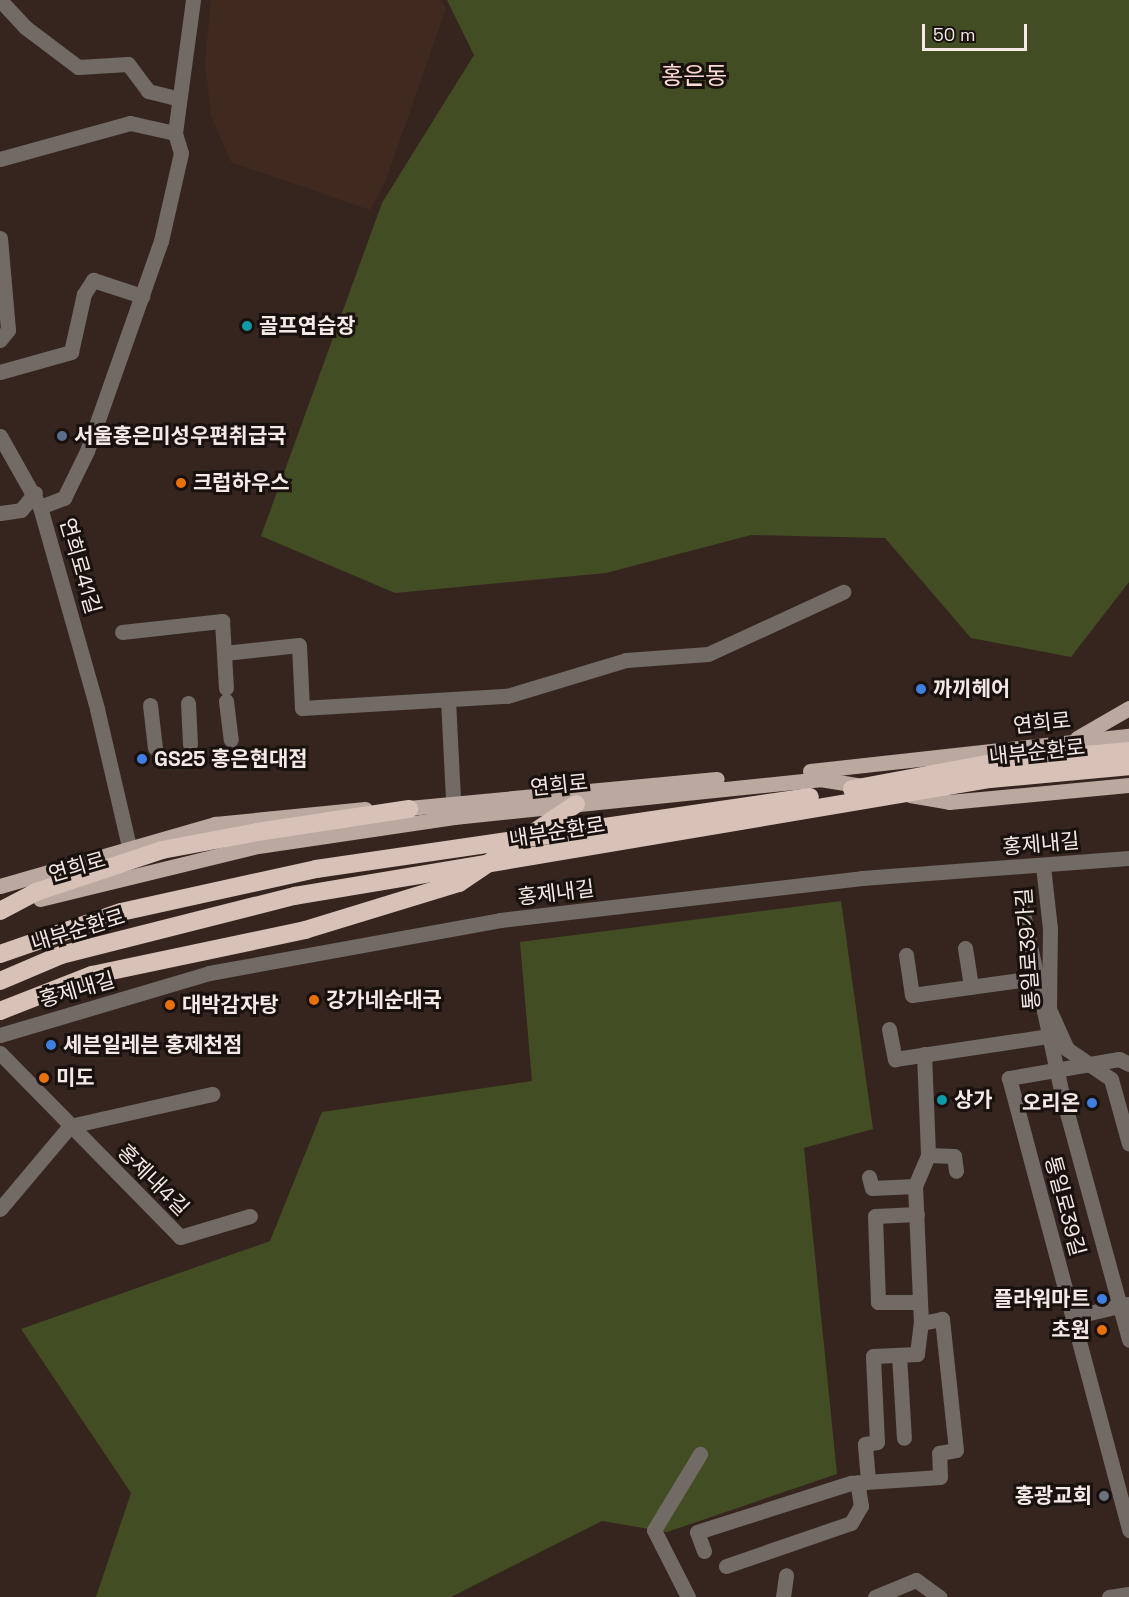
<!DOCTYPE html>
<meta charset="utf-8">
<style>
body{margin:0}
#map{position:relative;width:1129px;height:1597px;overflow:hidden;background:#36251f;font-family:"Space Grotesk","Noto Sans KR",sans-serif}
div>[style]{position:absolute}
.built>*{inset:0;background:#40291f}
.green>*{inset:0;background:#434d23}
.minor>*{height:15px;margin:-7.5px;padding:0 7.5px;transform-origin:7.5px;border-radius:7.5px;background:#726a65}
.major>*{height:15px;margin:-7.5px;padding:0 7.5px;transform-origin:7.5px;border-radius:7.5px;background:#bba9a0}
.highway>*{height:18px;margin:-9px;padding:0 9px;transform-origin:9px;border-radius:9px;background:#d8c2b7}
.highway-bridge>*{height:18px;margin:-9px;padding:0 9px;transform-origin:9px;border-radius:9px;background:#d8c2b7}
.dots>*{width:16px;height:16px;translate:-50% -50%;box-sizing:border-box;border:3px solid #18110e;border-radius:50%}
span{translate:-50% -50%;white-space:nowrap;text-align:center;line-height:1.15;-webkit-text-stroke:6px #18110e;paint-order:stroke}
.poi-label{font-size:21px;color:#f4e9e4;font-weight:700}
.left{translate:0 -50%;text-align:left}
.right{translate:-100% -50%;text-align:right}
.street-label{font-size:21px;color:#f4e9e4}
.quarter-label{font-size:24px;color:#fedbd4}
.scale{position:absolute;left:922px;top:24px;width:105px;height:27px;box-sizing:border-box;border:3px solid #f4e9e4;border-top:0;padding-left:8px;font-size:18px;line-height:21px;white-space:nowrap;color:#f4e9e4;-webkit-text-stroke:4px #18110e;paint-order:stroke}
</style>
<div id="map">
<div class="built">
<i style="clip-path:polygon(211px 0,441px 0,446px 8px,386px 180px,370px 210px,231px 162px,211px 116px,205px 62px)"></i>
</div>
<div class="green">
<i style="clip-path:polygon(447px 0,1129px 0,1129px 582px,1071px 657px,971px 638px,885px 538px,751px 535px,606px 573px,395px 593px,261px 536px,382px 203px,474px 55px)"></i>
<i style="clip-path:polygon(841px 901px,873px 1129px,804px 1148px,837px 1474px,667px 1532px,602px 1521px,451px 1597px,96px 1597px,131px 1493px,21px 1329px,270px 1241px,322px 1112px,532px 1081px,520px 942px)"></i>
</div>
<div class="minor">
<i style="left:0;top:0;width:37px;rotate:47deg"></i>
<i style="left:25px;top:27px;width:66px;rotate:37deg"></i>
<i style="left:78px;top:67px;width:50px;rotate:-3.4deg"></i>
<i style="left:128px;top:64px;width:34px;rotate:53deg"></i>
<i style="left:148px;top:91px;width:32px;rotate:14deg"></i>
<i style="left:0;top:159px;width:135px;rotate:-15.5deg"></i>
<i style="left:130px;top:123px;width:46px;rotate:12.5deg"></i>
<i style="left:0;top:238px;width:92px;rotate:85deg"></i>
<i style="left:8px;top:330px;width:13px;rotate:129deg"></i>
<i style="left:0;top:372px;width:74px;rotate:-15.7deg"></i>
<i style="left:71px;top:352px;width:59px;rotate:-77.4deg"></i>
<i style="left:84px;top:294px;width:17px;rotate:-57deg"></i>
<i style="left:93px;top:280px;width:52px;rotate:18.1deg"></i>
<i style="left:0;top:436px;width:81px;rotate:60.6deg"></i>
<i style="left:40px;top:507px;width:210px;rotate:74.2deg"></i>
<i style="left:97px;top:709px;width:155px;rotate:76.9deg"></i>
<i style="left:40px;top:507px;width:26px;rotate:-21deg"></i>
<i style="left:64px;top:498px;width:52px;rotate:-63.9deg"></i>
<i style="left:87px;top:451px;width:223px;rotate:-70.6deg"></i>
<i style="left:161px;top:241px;width:90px;rotate:-77.2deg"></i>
<i style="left:181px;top:153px;width:21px;rotate:-107deg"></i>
<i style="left:175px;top:133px;width:134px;rotate:-82.3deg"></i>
<i style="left:0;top:513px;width:21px;rotate:-8deg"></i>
<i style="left:21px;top:510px;width:22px;rotate:-51deg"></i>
<i style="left:122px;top:632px;width:101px;rotate:-6.3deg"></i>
<i style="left:222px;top:621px;width:67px;rotate:86.6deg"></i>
<i style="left:224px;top:653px;width:75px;rotate:-6.1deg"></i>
<i style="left:299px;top:645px;width:63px;rotate:87.3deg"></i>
<i style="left:302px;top:708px;width:205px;rotate:-3.4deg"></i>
<i style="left:507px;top:696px;width:124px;rotate:-16.8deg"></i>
<i style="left:626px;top:660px;width:82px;rotate:-4.2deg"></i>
<i style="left:708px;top:654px;width:149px;rotate:-24.7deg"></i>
<i style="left:448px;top:700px;width:117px;rotate:87.1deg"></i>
<i style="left:226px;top:701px;width:39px;rotate:83deg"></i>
<i style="left:188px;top:703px;width:41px;rotate:87.2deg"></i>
<i style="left:150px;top:705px;width:43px;rotate:83.4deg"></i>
<i style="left:1043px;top:866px;width:62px;rotate:83.6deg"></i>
<i style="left:1050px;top:928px;width:81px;rotate:90.7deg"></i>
<i style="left:1049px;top:1009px;width:44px;rotate:65.8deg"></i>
<i style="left:1067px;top:1049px;width:53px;rotate:34.3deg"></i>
<i style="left:1111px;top:1079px;width:67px;rotate:74.5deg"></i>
<i style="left:1020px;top:899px;width:196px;rotate:77.9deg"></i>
<i style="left:1061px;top:1091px;width:258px;rotate:74.7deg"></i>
<i style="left:965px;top:948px;width:39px;rotate:81deg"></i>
<i style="left:906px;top:955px;width:40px;rotate:81.5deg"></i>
<i style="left:912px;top:995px;width:123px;rotate:-7.9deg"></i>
<i style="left:889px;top:1029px;width:31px;rotate:79deg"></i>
<i style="left:895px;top:1059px;width:156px;rotate:-8.5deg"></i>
<i style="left:0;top:1035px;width:218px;rotate:-16.5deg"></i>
<i style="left:209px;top:973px;width:296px;rotate:-10.3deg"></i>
<i style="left:500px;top:920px;width:364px;rotate:-6.6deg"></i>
<i style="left:862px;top:878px;width:268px;rotate:-4.3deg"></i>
<i style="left:0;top:1053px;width:257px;rotate:45.6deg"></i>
<i style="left:180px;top:1237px;width:73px;rotate:-16.7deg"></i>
<i style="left:924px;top:1054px;width:101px;rotate:87.7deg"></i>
<i style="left:928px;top:1155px;width:26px;rotate:2deg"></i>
<i style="left:954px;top:1156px;width:15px;rotate:82deg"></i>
<i style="left:1129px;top:1064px;width:11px;rotate:-153deg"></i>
<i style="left:1119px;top:1059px;width:112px;rotate:170.2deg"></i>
<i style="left:1009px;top:1078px;width:468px;rotate:75.1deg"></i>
<i style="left:869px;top:1177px;width:11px;rotate:75deg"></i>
<i style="left:872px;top:1188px;width:43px;rotate:-2.7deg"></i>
<i style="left:915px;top:1186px;width:34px;rotate:-67deg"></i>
<i style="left:0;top:1209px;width:109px;rotate:-49.9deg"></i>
<i style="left:70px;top:1126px;width:146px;rotate:-12.7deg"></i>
<i style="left:917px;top:1214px;width:42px;rotate:177.3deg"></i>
<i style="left:875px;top:1216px;width:86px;rotate:88deg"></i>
<i style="left:878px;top:1302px;width:42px"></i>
<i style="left:1072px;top:1317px;width:57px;rotate:-13.1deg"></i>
<i style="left:899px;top:1355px;width:83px;rotate:86.6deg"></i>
<i style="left:868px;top:1480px;width:36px;rotate:-95deg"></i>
<i style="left:865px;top:1444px;width:12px;rotate:-9deg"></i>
<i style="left:877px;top:1442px;width:86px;rotate:-92.7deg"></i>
<i style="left:873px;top:1356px;width:44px;rotate:-2.6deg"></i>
<i style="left:917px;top:1354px;width:31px;rotate:-83deg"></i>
<i style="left:704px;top:1551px;width:20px;rotate:-110deg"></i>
<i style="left:697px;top:1532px;width:162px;rotate:-17.7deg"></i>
<i style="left:851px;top:1483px;width:89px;rotate:-3.9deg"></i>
<i style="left:940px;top:1477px;width:24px;rotate:-92deg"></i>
<i style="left:939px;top:1453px;width:17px;rotate:-10deg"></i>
<i style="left:956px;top:1450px;width:132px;rotate:-96.1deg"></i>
<i style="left:942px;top:1319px;width:21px;rotate:169deg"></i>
<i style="left:921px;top:1323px;width:137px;rotate:-92.5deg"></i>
<i style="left:726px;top:1566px;width:132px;rotate:-19deg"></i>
<i style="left:851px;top:1523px;width:20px;rotate:-60deg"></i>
<i style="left:861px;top:1506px;width:24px;rotate:-99deg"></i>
<i style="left:688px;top:1597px;width:75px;rotate:-116.9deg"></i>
<i style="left:654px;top:1530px;width:89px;rotate:-58.8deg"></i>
<i style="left:783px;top:1597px;width:22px;rotate:-82deg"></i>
<i style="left:875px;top:1597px;width:44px;rotate:-22.5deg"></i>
<i style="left:916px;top:1580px;width:29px;rotate:36deg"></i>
<i style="left:1109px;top:1597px;width:20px;rotate:-9deg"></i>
</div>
<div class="major">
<i style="left:1077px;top:738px;width:60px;rotate:-30deg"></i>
<i style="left:810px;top:771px;width:321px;rotate:-6.3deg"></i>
<i style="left:910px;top:795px;width:40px;rotate:10deg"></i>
<i style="left:949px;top:802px;width:181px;rotate:-5.4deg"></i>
<i style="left:398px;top:809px;width:320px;rotate:-5.4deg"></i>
<i style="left:0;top:886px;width:224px;rotate:-16.1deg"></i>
<i style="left:215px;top:824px;width:151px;rotate:-5.7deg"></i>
<i style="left:40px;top:899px;width:224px;rotate:-13.7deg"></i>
<i style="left:258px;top:846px;width:198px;rotate:-8.4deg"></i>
<i style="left:454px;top:817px;width:368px;rotate:-5.9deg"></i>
<i style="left:820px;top:779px;width:44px;rotate:9.2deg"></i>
</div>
<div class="highway">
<i style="left:257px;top:832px;width:154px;rotate:-8.6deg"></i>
<i style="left:0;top:1011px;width:99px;rotate:-21.4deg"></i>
<i style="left:92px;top:975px;width:218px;rotate:-11.9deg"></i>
<i style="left:305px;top:930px;width:161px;rotate:-17deg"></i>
<i style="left:459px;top:883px;width:141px;rotate:-34deg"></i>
</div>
<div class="highway-bridge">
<i style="left:852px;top:789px;width:137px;rotate:-10.5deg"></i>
<i style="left:987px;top:764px;width:143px;rotate:-5.2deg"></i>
<i style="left:0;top:911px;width:41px;rotate:-27.8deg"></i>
<i style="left:36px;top:892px;width:133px;rotate:-18.4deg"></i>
<i style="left:162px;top:850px;width:97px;rotate:-10.7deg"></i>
<i style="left:0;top:954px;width:128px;rotate:-19.1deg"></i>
<i style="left:121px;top:912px;width:200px;rotate:-12.4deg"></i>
<i style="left:316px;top:869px;width:499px;rotate:-8.3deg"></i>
<i style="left:0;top:981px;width:66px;rotate:-23.1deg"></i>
<i style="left:61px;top:955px;width:241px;rotate:-14.2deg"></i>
<i style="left:295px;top:896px;width:705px;rotate:-9.56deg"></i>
<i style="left:990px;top:779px;width:140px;rotate:-5.3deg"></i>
</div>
<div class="dots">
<i style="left:247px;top:326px;background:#0f9aa8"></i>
<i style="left:62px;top:436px;background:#5c6f8a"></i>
<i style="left:181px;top:483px;background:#e8710a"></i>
<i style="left:921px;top:689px;background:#3f7fe0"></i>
<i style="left:142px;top:759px;background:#3f7fe0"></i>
<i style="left:314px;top:1000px;background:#e8710a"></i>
<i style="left:170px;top:1005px;background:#e8710a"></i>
<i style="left:51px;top:1045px;background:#3f7fe0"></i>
<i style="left:44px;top:1078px;background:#e8710a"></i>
<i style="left:942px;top:1100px;background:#0f9aa8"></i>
<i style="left:1092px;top:1103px;background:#3f7fe0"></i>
<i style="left:1102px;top:1299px;background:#3f7fe0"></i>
<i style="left:1102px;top:1330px;background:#e8710a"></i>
<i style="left:1104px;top:1496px;background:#6b7280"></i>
</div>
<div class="poi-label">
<span class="left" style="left:259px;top:326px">골프연습장</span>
<span class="left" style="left:74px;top:436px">서울홍은미성우편취급국</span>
<span class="left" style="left:193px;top:483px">크럽하우스</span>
<span class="left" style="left:933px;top:689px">까끼헤어</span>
<span class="left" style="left:154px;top:759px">GS25 홍은현대점</span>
<span class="left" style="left:326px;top:1000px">강가네순대국</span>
<span class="left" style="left:182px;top:1005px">대박감자탕</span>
<span class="left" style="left:63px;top:1045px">세븐일레븐 홍제천점</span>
<span class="left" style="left:56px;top:1078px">미도</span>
<span class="left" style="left:954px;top:1100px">상가</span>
<span class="right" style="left:1080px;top:1103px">오리온</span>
<span class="right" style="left:1090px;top:1299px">플라워마트</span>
<span class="right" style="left:1090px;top:1330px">초원</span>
<span class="right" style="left:1092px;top:1496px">홍광교회</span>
</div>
<div class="street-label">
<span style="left:80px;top:566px;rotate:74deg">연희로41길</span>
<span style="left:1042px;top:723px;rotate:-6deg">연희로</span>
<span style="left:1037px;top:752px;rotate:-6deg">내부순환로</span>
<span style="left:559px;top:785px;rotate:-6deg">연희로</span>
<span style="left:557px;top:832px;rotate:-9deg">내부순환로</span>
<span style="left:1041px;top:844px;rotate:-5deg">홍제내길</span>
<span style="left:77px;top:867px;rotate:-16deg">연희로</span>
<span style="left:556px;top:893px;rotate:-7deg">홍제내길</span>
<span style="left:78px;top:930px;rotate:-17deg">내부순환로</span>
<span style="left:1028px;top:949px;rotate:-94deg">통일로39가길</span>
<span style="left:77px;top:990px;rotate:-16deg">홍제내길</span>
<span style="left:153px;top:1180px;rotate:45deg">홍제내4길</span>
<span style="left:1065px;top:1206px;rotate:75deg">통일로39길</span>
</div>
<div class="quarter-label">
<span style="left:694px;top:76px">홍은동</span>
</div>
<div class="scale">50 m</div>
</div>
